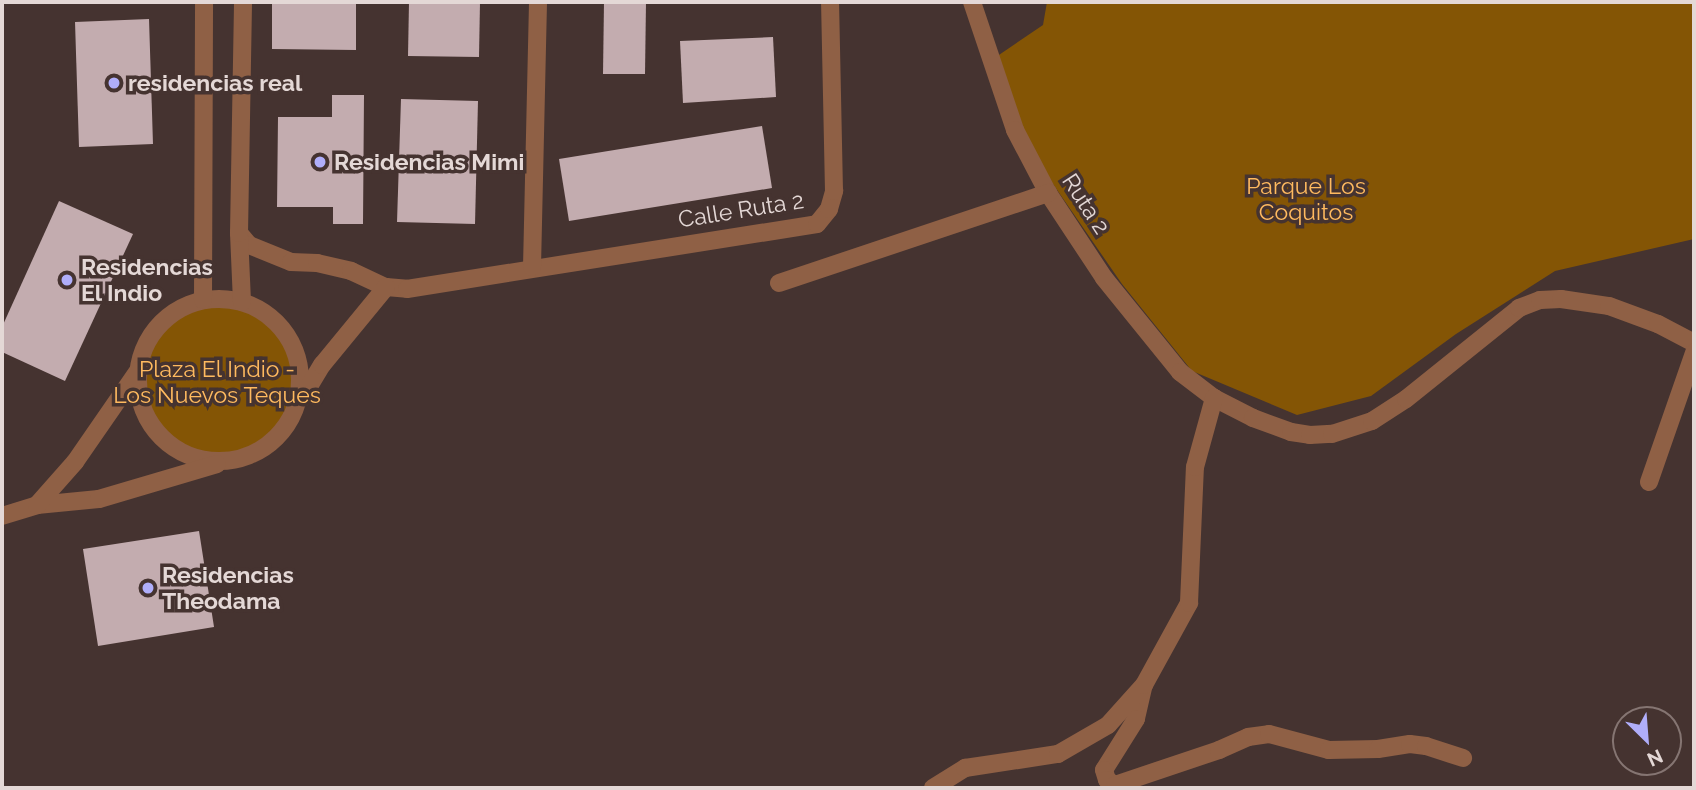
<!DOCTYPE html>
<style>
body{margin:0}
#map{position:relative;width:1696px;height:790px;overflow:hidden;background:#453330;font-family:Raleway,sans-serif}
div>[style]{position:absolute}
.green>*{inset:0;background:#845505}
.building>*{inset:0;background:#c3acaf}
.street>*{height:18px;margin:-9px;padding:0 9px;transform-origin:9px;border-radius:9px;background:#8f6045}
.street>.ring{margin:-9px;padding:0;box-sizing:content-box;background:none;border:18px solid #8f6045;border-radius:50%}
.dots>*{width:19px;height:19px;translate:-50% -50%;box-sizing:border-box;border:4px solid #453330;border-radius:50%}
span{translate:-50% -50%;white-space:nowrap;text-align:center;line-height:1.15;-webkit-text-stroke:7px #453330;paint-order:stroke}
.poi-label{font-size:23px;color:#e4d8d6;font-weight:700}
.left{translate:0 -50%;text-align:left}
.park-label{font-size:23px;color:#ffba5f}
.street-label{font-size:23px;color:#e4d8d6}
.frame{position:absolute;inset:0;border:4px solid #e4d8d6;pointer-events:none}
.north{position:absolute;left:1612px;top:706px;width:70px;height:70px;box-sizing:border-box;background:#453330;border:2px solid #857572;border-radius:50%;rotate:155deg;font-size:19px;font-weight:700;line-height:28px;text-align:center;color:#e4d8d6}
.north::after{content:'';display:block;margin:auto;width:24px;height:32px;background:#b0aefa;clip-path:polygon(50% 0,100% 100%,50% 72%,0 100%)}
</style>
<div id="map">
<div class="green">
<i style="clip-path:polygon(1047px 2px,1694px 2px,1694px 239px,1555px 271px,1456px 334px,1371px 396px,1297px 415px,1192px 371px,1122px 284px,1035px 158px,993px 59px,1043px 25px)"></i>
<i style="clip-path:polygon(242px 302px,278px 332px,291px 353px,297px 377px,294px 402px,284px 425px,268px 445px,221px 462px,195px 459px,169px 445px,153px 429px,144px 411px,138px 392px,143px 350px,173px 317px,193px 307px)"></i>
</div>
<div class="building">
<i style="clip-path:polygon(272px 2px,356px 2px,356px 50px,272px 49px)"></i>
<i style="clip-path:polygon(409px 2px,480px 2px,479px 57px,408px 56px)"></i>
<i style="clip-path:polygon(604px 2px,646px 2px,645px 74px,603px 74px)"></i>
<i style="clip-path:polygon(149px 19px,153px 144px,79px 147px,75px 22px)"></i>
<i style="clip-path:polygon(773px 37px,776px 97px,683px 103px,680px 41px)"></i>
<i style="clip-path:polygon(332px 95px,364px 95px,363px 224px,333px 224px,333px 207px,277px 207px,278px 117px,332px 117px)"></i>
<i style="clip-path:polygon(401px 99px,478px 101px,475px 224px,397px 222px)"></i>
<i style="clip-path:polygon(762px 126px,772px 188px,569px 221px,559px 159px)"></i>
<i style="clip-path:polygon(59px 201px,133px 234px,65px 381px,2px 352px,2px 327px)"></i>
<i style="clip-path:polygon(199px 531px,214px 627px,98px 646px,83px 549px)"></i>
</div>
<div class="street">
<i style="left:972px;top:2px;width:135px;rotate:71.4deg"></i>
<i style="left:1015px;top:130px;width:71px;rotate:62.4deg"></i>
<i style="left:1048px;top:193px;width:102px;rotate:56.6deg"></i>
<i style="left:1104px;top:278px;width:121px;rotate:51deg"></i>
<i style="left:1180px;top:372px;width:43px;rotate:37.4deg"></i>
<i style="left:1214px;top:398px;width:44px;rotate:27.1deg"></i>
<i style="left:1253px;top:418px;width:40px;rotate:20.2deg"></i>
<i style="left:1291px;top:432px;width:19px;rotate:9deg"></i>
<i style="left:1310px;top:435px;width:22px;rotate:-3deg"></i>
<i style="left:1332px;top:434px;width:42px;rotate:-18deg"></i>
<i style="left:1372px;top:421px;width:40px;rotate:-32.9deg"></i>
<i style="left:1406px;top:399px;width:145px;rotate:-38.8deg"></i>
<i style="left:1519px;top:308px;width:22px;rotate:-21deg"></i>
<i style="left:1540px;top:300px;width:21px;rotate:-3deg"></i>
<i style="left:1561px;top:299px;width:49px;rotate:8.3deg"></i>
<i style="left:1609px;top:306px;width:52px;rotate:20.2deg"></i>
<i style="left:1658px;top:324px;width:41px;rotate:27.8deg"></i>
<i style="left:239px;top:233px;width:16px;rotate:50deg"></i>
<i style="left:249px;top:245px;width:45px;rotate:22deg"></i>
<i style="left:291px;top:262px;width:26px;rotate:2deg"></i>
<i style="left:317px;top:263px;width:35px;rotate:13deg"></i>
<i style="left:351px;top:271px;width:38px;rotate:25deg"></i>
<i style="left:386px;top:287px;width:21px;rotate:5deg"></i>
<i style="left:407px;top:289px;width:415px;rotate:-9deg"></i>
<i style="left:817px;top:224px;width:19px;rotate:-51deg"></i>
<i style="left:829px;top:209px;width:19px;rotate:-74deg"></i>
<i style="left:834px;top:191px;width:189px;rotate:-91.2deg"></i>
<i style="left:532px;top:267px;width:265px;rotate:-88.7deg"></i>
<i style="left:779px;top:283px;width:284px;rotate:-18.5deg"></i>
<i class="ring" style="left:138px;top:299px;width:144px;height:144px"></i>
<i style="left:203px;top:300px;width:298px;rotate:-89.8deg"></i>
<i style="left:242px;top:302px;width:69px;rotate:-92.5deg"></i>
<i style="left:239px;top:233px;width:231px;rotate:-89deg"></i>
<i style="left:302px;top:398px;width:39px;rotate:-59deg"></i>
<i style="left:322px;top:365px;width:101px;rotate:-50.6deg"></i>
<i style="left:1649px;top:482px;width:137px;rotate:-70.8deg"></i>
<i style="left:37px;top:505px;width:62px;rotate:-5.5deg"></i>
<i style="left:99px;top:499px;width:123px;rotate:-16.5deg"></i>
<i style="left:2px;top:516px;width:37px;rotate:-17deg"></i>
<i style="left:37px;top:505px;width:57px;rotate:-48.5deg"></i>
<i style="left:75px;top:462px;width:111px;rotate:-55.3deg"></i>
<i style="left:1143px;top:688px;width:32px;rotate:103deg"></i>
<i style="left:1136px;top:719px;width:60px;rotate:122.1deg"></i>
<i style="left:1104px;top:770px;width:10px;rotate:73deg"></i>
<i style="left:1107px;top:780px;width:9px;rotate:32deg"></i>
<i style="left:1115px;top:785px;width:110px;rotate:-18.6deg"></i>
<i style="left:1219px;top:750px;width:32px;rotate:-24deg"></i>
<i style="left:1248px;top:737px;width:21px;rotate:-8deg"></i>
<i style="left:1269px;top:734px;width:62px;rotate:14.9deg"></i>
<i style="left:1329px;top:750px;width:49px;rotate:-1.2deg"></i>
<i style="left:1378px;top:749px;width:32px;rotate:-9deg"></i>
<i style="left:1410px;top:744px;width:16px;rotate:7deg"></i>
<i style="left:1426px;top:746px;width:39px;rotate:18deg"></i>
<i style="left:933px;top:788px;width:38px;rotate:-32deg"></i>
<i style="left:965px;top:768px;width:94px;rotate:-8.6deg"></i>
<i style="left:1058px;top:754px;width:58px;rotate:-30.1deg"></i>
<i style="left:1108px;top:725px;width:54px;rotate:-48deg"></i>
<i style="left:1144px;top:685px;width:94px;rotate:-61.2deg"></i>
<i style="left:1189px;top:603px;width:136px;rotate:-87.5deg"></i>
<i style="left:1195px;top:467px;width:72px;rotate:-74.6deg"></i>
</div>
<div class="dots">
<i style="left:114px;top:83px;background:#b0aefa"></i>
<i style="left:320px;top:162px;background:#b0aefa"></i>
<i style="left:67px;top:280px;background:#b0aefa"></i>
<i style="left:148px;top:588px;background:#b0aefa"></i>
</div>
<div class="poi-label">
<span class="left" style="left:128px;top:83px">residencias real</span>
<span class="left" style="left:334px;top:162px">Residencias Mimi</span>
<span class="left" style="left:81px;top:280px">Residencias<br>El Indio</span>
<span class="left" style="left:162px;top:588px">Residencias<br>Theodama</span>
</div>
<div class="park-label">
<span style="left:1306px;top:199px">Parque Los<br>Coquitos</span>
<span style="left:217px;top:382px">Plaza El Indio -<br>Los Nuevos Teques</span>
</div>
<div class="street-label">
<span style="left:1086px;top:204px;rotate:57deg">Ruta 2</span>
<span style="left:741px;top:210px;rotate:-9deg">Calle Ruta 2</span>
</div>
<div class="frame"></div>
<div class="north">N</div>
</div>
